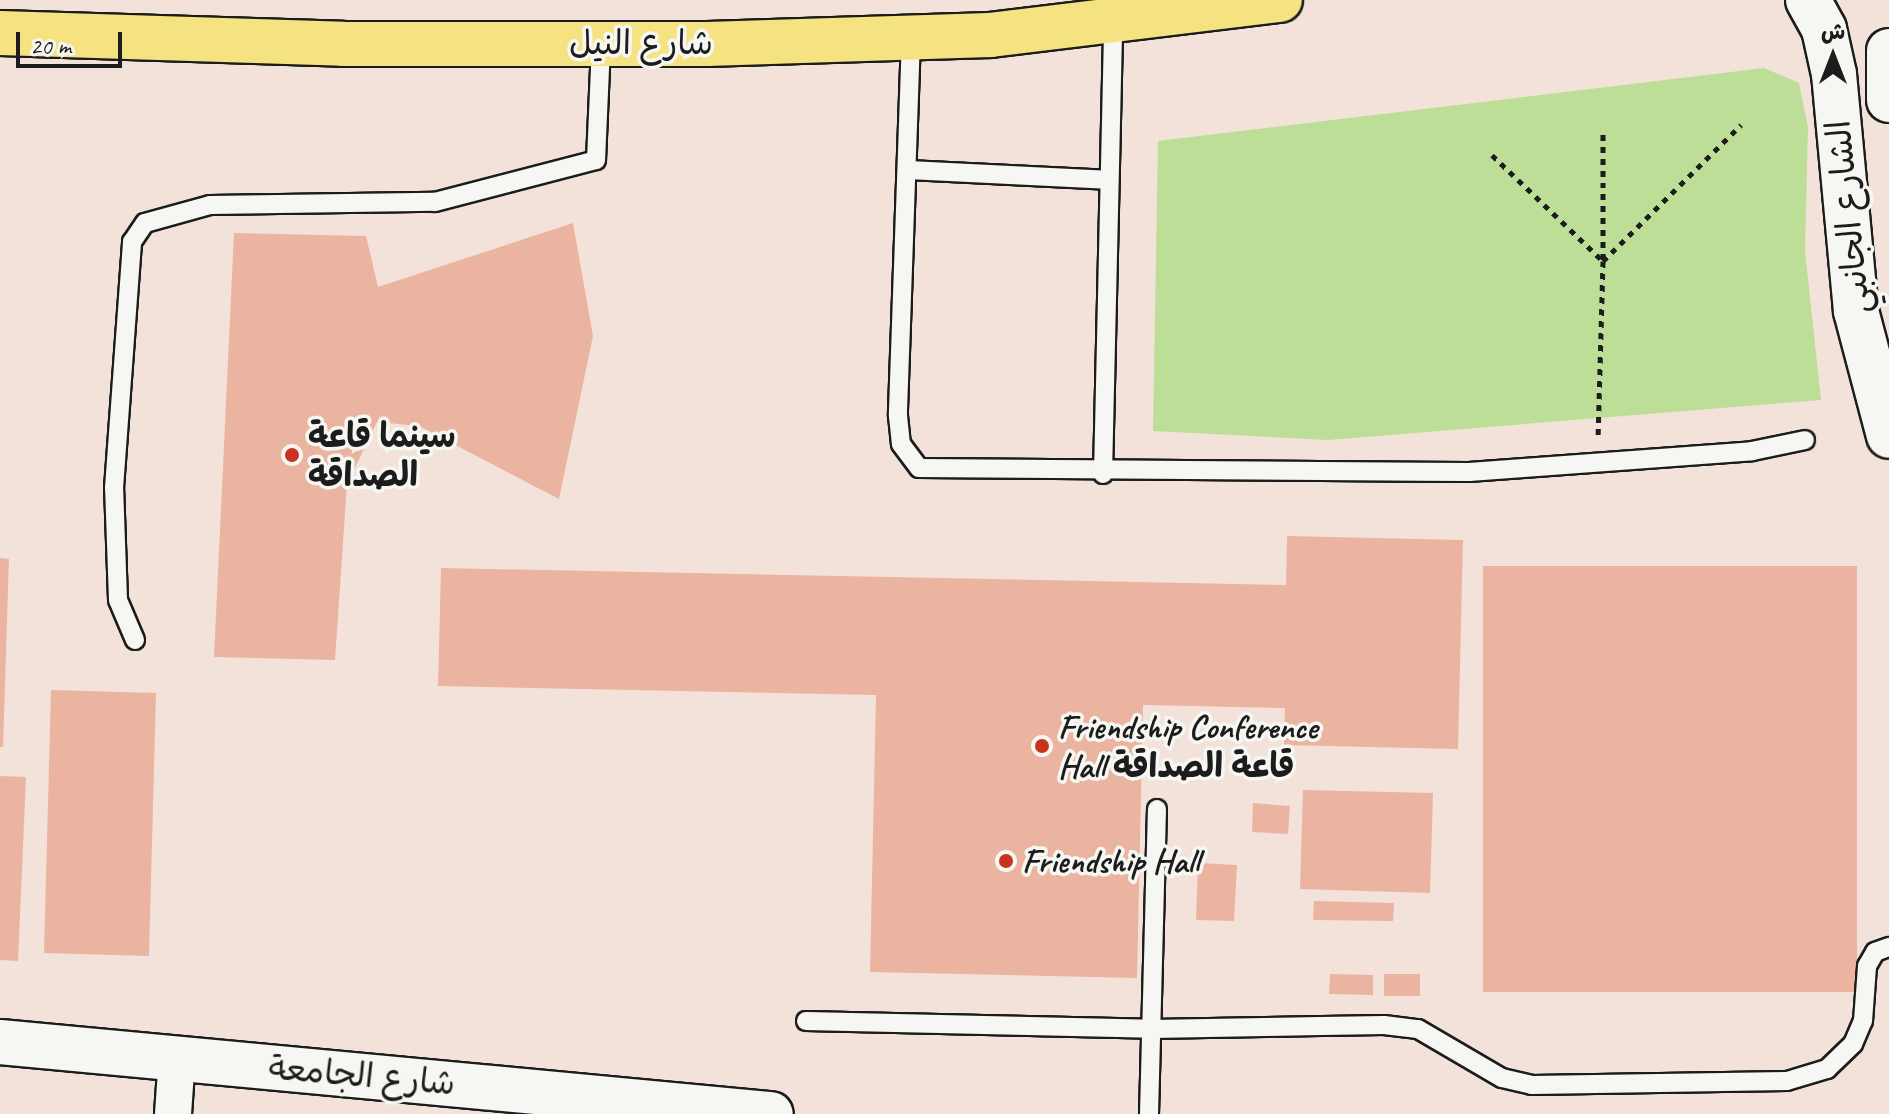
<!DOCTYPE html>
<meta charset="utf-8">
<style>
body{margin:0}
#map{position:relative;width:1889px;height:1114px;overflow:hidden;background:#f3e2da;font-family:Caveat,"Playpen Sans Arabic",sans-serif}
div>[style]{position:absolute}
.green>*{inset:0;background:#bdde97}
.building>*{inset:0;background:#ebb4a1}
.path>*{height:5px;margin-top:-2.5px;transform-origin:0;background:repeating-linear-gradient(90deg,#1c1c1c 0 6px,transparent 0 12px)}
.roads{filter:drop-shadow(2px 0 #1c1c1c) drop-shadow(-2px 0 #1c1c1c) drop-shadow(0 2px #1c1c1c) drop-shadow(0 -2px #1c1c1c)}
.service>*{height:18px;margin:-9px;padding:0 9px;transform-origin:9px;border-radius:9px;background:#f6f6f2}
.minor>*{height:36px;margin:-18px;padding:0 18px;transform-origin:18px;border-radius:18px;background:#f6f6f2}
.tertiary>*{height:44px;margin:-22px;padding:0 22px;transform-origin:22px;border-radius:22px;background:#f6f6f2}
.secondary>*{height:44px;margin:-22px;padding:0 22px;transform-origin:22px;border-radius:22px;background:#f6f6f2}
.primary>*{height:44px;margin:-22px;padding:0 22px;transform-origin:22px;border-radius:22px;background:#f5e382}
.dots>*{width:22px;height:22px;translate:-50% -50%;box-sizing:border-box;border:4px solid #f6f6f2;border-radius:50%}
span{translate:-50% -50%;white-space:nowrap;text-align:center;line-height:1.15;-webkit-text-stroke:7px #f6f6f2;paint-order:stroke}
.street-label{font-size:34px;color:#1c1c1c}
.poi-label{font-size:34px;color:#1c1c1c;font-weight:700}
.left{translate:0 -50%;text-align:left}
.north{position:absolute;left:1793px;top:16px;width:80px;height:80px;-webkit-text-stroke:6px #f6f6f2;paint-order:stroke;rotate:0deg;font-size:22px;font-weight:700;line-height:32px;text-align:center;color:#1c1c1c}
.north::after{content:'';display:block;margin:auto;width:28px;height:36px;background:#1c1c1c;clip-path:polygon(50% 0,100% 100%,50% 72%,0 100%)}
.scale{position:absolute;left:16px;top:32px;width:106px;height:36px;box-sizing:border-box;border:4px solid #1c1c1c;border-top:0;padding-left:10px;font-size:24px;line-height:28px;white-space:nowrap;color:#1c1c1c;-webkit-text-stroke:6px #f6f6f2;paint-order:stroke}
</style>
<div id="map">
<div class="green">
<i style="clip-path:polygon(1764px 68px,1799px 83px,1808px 127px,1805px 251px,1821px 400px,1328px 440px,1153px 431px,1158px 141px)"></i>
</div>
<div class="building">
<i style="clip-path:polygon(573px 223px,593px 336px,559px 499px,419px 426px,377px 422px,347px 484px,335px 660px,214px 657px,234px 233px,366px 236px,378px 287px)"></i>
<i style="clip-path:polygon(1287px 536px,1463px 540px,1458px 749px,1284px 745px,1285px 708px,1143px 705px,1137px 978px,870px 972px,876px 695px,438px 686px,441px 568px,1286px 585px)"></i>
<i style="clip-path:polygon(0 558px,9px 559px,3px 747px,0 747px)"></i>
<i style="clip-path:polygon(1483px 566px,1857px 566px,1857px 992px,1483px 992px)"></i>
<i style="clip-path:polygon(51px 690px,156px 693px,149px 956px,44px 953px)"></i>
<i style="clip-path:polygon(0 776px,26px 777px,18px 961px,0 960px)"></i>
<i style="clip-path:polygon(1303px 790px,1433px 793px,1430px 893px,1300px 889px)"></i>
<i style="clip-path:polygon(1253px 803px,1290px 806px,1288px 834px,1252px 832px)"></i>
<i style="clip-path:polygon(1198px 863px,1237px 865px,1234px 921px,1196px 920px)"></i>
<i style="clip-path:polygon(1314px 901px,1394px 903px,1393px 921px,1313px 920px)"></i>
<i style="clip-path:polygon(1330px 974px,1373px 975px,1373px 995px,1329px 994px)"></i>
<i style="clip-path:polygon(1384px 974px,1420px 974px,1420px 996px,1384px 996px)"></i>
</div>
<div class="path">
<i style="left:1603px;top:134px;width:127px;rotate:90deg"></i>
<i style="left:1492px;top:155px;width:153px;rotate:43.7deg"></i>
<i style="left:1603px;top:261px;width:178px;rotate:91.6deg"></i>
<i style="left:1603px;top:261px;width:194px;rotate:-44.6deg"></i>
</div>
<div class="roads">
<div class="service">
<i style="left:911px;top:38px;width:378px;rotate:92deg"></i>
<i style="left:898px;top:416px;width:28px;rotate:84deg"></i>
<i style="left:901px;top:444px;width:30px;rotate:53deg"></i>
<i style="left:919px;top:468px;width:550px;rotate:0.42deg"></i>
<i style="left:1469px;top:472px;width:284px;rotate:-4.2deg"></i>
<i style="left:1752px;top:451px;width:54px;rotate:-11.7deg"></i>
<i style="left:907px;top:170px;width:201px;rotate:2.8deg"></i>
<i style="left:1103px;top:474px;width:451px;rotate:-88.7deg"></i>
<i style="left:135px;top:640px;width:43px;rotate:-113deg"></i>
<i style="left:118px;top:600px;width:112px;rotate:-92deg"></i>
<i style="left:114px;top:488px;width:247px;rotate:-85.8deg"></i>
<i style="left:132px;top:242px;width:23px;rotate:-56deg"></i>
<i style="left:145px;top:223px;width:67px;rotate:-15.5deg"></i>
<i style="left:210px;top:205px;width:225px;rotate:-0.8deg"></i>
<i style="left:435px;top:202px;width:166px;rotate:-14.6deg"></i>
<i style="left:596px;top:160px;width:116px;rotate:-87.5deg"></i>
<i style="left:806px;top:1021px;width:345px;rotate:1.3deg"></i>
<i style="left:1151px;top:1029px;width:233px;rotate:-1deg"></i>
<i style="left:1384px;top:1025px;width:34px;rotate:7deg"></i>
<i style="left:1418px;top:1029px;width:97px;rotate:30.3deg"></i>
<i style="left:1502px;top:1078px;width:31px;rotate:13deg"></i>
<i style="left:1532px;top:1085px;width:255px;rotate:-0.9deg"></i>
<i style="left:1787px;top:1081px;width:42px;rotate:-16.7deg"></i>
<i style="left:1827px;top:1069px;width:36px;rotate:-44deg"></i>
<i style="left:1853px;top:1044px;width:25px;rotate:-67deg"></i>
<i style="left:1863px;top:1021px;width:55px;rotate:-85.8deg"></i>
<i style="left:1867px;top:966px;width:16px;rotate:-60deg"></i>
<i style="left:1875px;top:952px;width:15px;rotate:-20deg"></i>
<i style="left:1149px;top:1114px;width:305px;rotate:-88.5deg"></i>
</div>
<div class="minor">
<i style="left:173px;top:1114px;width:57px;rotate:-86deg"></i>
</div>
<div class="tertiary">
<i style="left:1808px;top:0;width:33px;rotate:61deg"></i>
<i style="left:1824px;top:29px;width:46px;rotate:77.5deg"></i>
<i style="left:1834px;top:74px;width:238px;rotate:84.7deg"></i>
<i style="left:1856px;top:311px;width:129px;rotate:75.2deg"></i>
<i style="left:1889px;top:51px;width:49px;rotate:90deg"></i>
</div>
<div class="secondary">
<i style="left:0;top:1042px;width:774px;rotate:5.34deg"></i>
</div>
<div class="primary">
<i style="left:0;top:33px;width:343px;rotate:1.8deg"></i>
<i style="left:343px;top:44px;width:364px"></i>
<i style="left:707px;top:44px;width:283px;rotate:-1.8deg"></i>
<i style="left:990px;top:35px;width:292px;rotate:-6.9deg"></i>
</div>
</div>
<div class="dots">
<i style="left:292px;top:455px;background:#c8321e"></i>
<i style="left:1042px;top:746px;background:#c8321e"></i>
<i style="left:1006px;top:861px;background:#c8321e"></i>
</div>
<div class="street-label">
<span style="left:641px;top:43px">شارع النيل</span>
<span style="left:1848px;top:217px;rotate:-96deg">الشارع الجانبي</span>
<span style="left:362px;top:1075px;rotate:5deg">شارع الجامعة</span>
</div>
<div class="poi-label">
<span class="left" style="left:308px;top:455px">سينما قاعة<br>الصداقة</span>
<span class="left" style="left:1058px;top:746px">Friendship Conference<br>Hall قاعة الصداقة</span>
<span class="left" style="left:1022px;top:861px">Friendship Hall</span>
</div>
<div class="north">ش</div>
<div class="scale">20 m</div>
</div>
